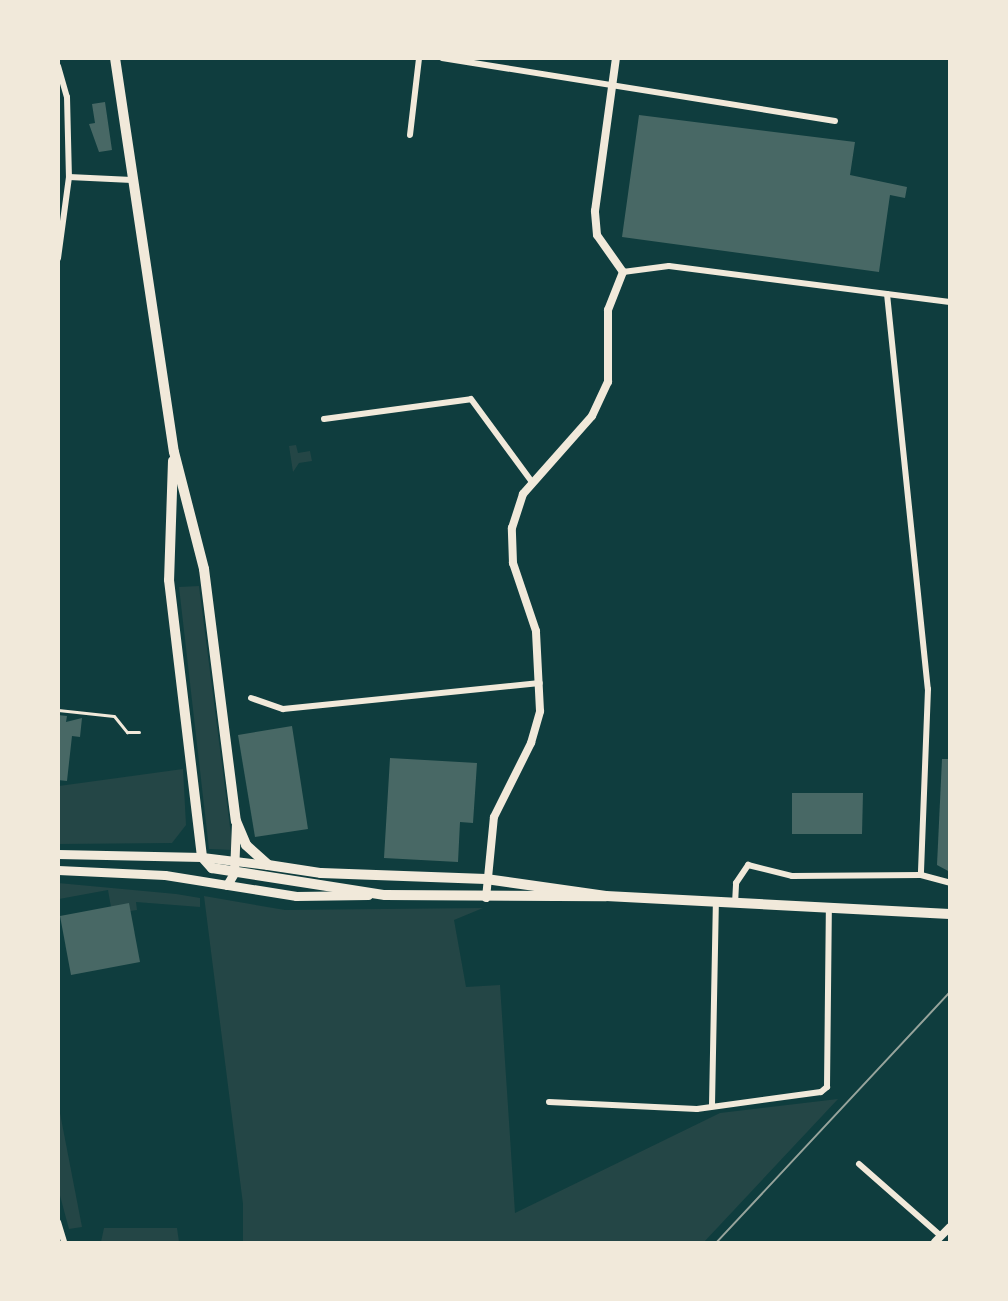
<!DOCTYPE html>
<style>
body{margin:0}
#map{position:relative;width:1008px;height:1301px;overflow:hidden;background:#0f3d3e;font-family:Poppins,sans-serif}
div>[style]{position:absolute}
.green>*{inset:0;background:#244646}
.building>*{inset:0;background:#486865}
.service>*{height:3px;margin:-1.5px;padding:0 1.5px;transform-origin:1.5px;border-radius:1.5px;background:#f1e9da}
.minor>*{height:6px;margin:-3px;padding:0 3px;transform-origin:3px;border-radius:3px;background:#f1e9da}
.tertiary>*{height:8px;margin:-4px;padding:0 4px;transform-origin:4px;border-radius:4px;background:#f1e9da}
.secondary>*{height:8px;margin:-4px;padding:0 4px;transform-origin:4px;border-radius:4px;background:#f1e9da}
.primary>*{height:9px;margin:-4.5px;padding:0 4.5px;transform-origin:4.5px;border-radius:4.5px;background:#f1e9da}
.trunk>*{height:10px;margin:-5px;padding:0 5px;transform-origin:5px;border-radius:5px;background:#f1e9da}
.tram>*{height:1.5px;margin:-0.75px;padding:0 0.75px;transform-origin:0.75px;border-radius:0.75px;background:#97a49c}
span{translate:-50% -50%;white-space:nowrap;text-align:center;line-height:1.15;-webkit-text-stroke:4.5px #f1e9da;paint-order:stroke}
.frame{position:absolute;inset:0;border:60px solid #f1e9da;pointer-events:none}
</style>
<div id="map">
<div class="green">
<i style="clip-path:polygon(296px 445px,298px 453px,310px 451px,312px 461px,299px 463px,293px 472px,289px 446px)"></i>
<i style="clip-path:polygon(199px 586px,233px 850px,209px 849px,179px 587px)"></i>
<i style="clip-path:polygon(183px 769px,186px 825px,172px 843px,59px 844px,59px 786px)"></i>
<i style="clip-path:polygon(58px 883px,176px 894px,200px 898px,200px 907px,136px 902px,137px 910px,130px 911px,111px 907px,108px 890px,59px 899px)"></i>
<i style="clip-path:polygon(204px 896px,285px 910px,483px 908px,454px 920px,466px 987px,500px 985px,515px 1213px,720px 1113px,838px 1099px,704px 1242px,243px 1242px,243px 1204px)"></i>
<i style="clip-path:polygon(58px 1108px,59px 1108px,82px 1227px,69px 1229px,59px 1192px)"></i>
<i style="clip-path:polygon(104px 1228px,177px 1228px,179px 1242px,101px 1242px)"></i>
</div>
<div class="building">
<i style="clip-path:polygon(105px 102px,112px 150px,99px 152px,89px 124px,95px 123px,92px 104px)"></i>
<i style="clip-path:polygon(639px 115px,855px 142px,850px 175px,907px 187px,905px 198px,890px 195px,879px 272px,622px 237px)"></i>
<i style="clip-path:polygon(58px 715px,67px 716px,66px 722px,82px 718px,80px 737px,72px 736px,67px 781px,58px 780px)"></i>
<i style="clip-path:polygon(292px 726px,308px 829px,255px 837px,238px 735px)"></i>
<i style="clip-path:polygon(390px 758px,477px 763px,473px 823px,460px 822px,458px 862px,384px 858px)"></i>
<i style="clip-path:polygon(942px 759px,950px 759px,950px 872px,937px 865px)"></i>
<i style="clip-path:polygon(792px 793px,863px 793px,862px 834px,792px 834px)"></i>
<i style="clip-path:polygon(129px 903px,140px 962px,71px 975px,60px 916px)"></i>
</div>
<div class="service">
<i style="left:58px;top:710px;width:56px;rotate:6.1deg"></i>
<i style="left:114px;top:716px;width:21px;rotate:51deg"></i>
<i style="left:127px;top:732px;width:12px"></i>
</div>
<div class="minor">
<i style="left:442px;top:58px;width:398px;rotate:9.1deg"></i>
<i style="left:58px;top:66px;width:32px;rotate:74deg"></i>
<i style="left:67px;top:97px;width:80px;rotate:88.6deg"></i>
<i style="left:69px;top:177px;width:82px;rotate:97.7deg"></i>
<i style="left:410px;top:135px;width:78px;rotate:-83.3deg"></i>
<i style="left:69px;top:177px;width:63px;rotate:2.7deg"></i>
<i style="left:623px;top:272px;width:46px;rotate:-7.4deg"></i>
<i style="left:669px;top:266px;width:283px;rotate:7.3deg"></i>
<i style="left:887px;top:294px;width:397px;rotate:84.1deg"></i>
<i style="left:928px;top:689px;width:186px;rotate:92.2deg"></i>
<i style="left:324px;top:419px;width:148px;rotate:-7.7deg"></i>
<i style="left:471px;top:399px;width:103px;rotate:53.7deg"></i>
<i style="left:251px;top:698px;width:34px;rotate:19deg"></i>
<i style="left:283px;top:709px;width:258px;rotate:-5.8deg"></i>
<i style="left:921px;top:875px;width:30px;rotate:15deg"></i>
<i style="left:735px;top:904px;width:21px;rotate:-87deg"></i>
<i style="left:736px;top:883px;width:22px;rotate:-56deg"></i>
<i style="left:748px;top:865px;width:45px;rotate:14deg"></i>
<i style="left:792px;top:876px;width:129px;rotate:-0.4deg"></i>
<i style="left:549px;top:1102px;width:148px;rotate:2.7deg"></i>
<i style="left:697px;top:1109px;width:125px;rotate:-7.8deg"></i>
<i style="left:821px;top:1092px;width:8px;rotate:-40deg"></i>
<i style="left:827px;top:1087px;width:178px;rotate:-89.4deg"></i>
<i style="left:712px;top:1105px;width:202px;rotate:-88.9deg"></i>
<i style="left:859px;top:1164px;width:109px;rotate:41.3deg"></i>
<i style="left:58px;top:1222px;width:21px;rotate:73deg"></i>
</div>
<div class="tertiary">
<i style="left:486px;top:898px;width:81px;rotate:-84.4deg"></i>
<i style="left:494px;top:817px;width:83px;rotate:-63.4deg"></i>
<i style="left:531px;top:743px;width:33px;rotate:-74deg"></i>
<i style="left:540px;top:711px;width:80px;rotate:-92.9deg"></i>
<i style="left:536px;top:631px;width:72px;rotate:-108.7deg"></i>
<i style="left:513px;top:563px;width:35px;rotate:-92deg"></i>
<i style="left:512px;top:528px;width:36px;rotate:-72deg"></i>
<i style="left:523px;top:494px;width:104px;rotate:-48.5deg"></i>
<i style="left:592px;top:416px;width:38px;rotate:-65deg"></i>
<i style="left:608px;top:382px;width:72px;rotate:-90deg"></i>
<i style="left:608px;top:310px;width:41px;rotate:-68.5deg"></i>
<i style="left:623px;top:272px;width:45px;rotate:-125.1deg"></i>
<i style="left:597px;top:235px;width:24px;rotate:-95deg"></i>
<i style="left:595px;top:211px;width:154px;rotate:-82.2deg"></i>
</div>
<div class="secondary">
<i style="left:935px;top:1242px;width:21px;rotate:-45deg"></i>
</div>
<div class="primary">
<i style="left:58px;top:854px;width:144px;rotate:1.2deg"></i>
<i style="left:202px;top:857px;width:66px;rotate:6.9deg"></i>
<i style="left:58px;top:870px;width:107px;rotate:2.7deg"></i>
<i style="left:165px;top:875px;width:133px;rotate:9.1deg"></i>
<i style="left:296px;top:896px;width:72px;rotate:-0.8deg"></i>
<i style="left:227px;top:885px;width:14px;rotate:-60deg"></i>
<i style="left:234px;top:873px;width:49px;rotate:-87.7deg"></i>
</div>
<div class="trunk">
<i style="left:115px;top:58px;width:398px;rotate:81.5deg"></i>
<i style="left:174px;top:452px;width:121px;rotate:75.6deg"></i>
<i style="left:204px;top:569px;width:254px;rotate:82.8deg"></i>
<i style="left:236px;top:821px;width:26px;rotate:67deg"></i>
<i style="left:246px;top:845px;width:30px;rotate:42deg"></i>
<i style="left:268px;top:865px;width:54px;rotate:8.6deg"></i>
<i style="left:321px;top:873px;width:165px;rotate:2.1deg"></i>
<i style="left:486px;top:879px;width:121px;rotate:8.1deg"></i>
<i style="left:173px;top:461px;width:119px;rotate:91.9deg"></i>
<i style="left:169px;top:580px;width:279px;rotate:83.2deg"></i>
<i style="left:202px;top:857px;width:15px;rotate:48deg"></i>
<i style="left:212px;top:868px;width:175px;rotate:8.9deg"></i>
<i style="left:385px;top:895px;width:221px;rotate:0.3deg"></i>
<i style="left:606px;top:896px;width:344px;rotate:3deg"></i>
</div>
<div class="tram">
<i style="left:717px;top:1242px;width:342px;rotate:-47deg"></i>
</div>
<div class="frame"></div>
</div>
